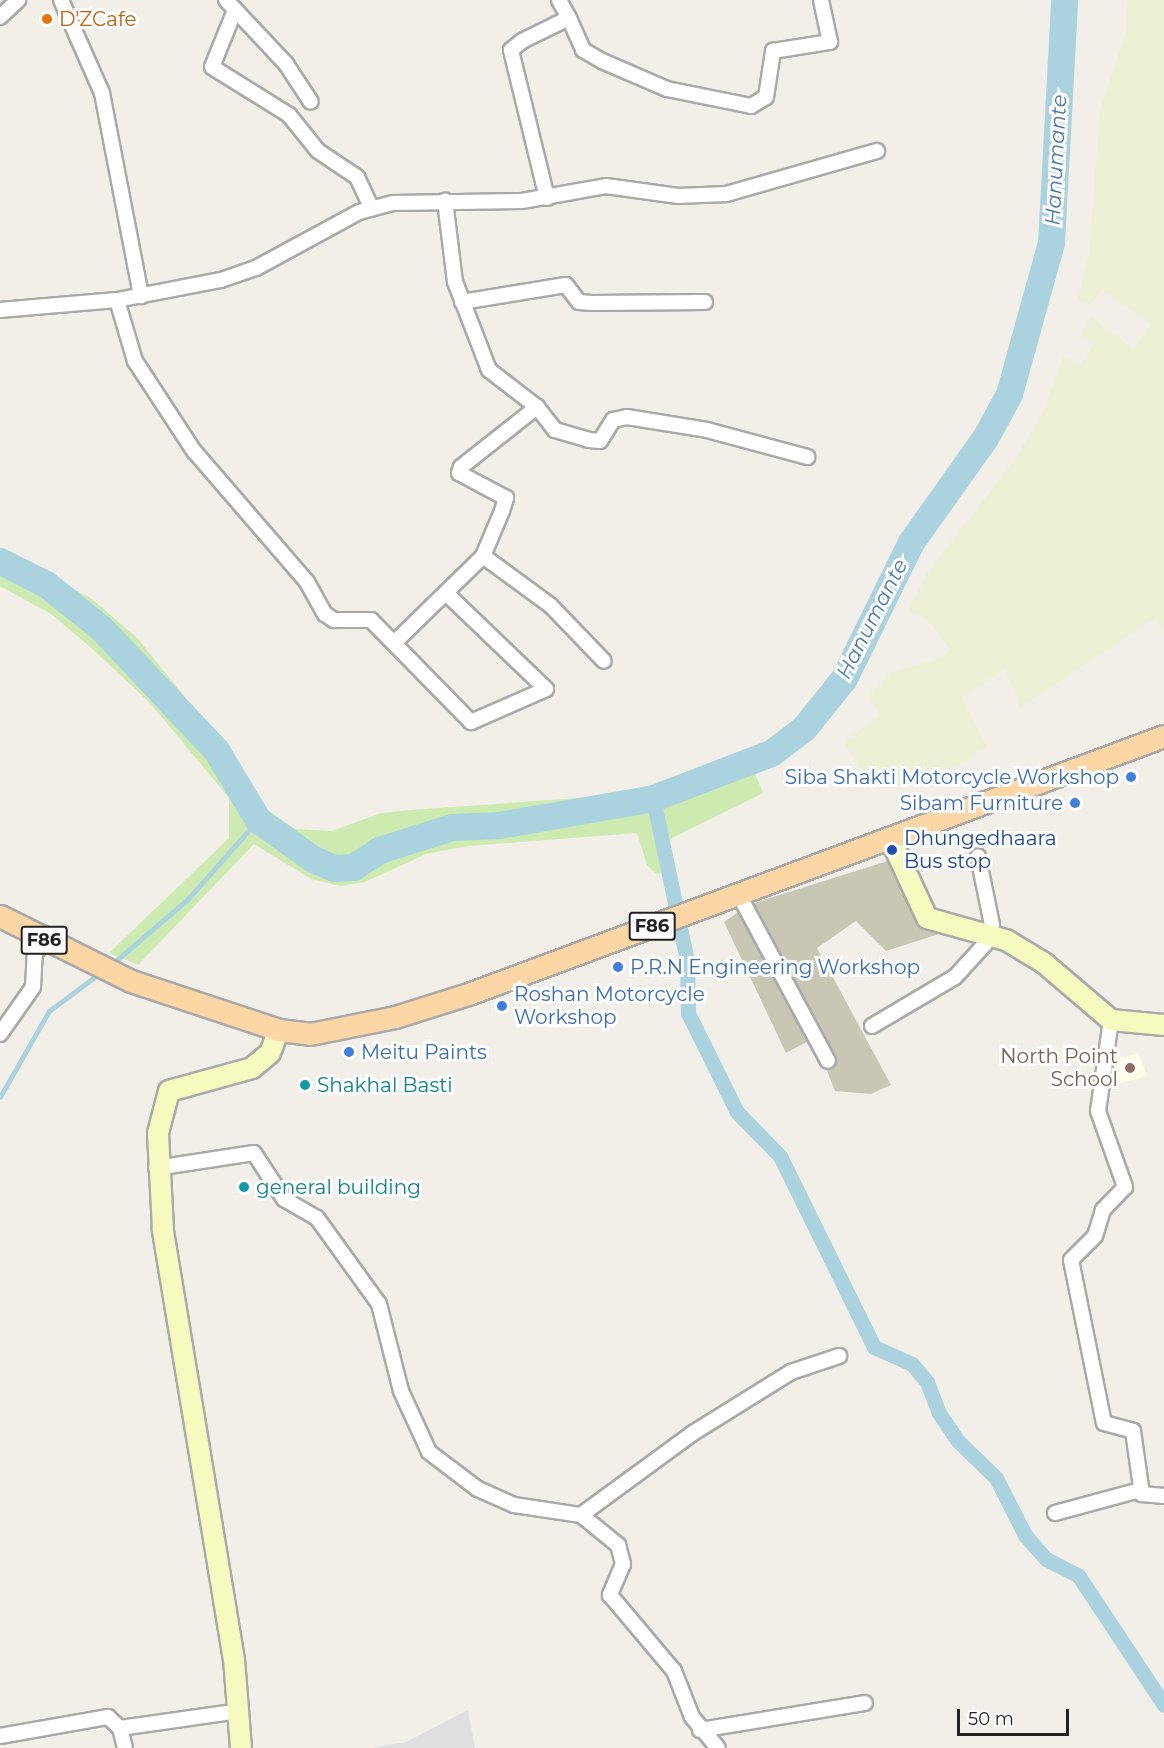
<!DOCTYPE html>
<style>
body{margin:0}
#map{position:relative;width:1164px;height:1748px;overflow:hidden;background:#f2efe9;font-family:Montserrat,sans-serif}
div>[style]{position:absolute}
.residential>*{inset:0;background:#e0dfdf}
.education>*{inset:0;background:#ffffe5}
.construction>*{inset:0;background:#c7c7b4}
.farmland>*{inset:0;background:#eef0d5}
.grass>*{inset:0;background:#cdebb0}
.stream>*{height:4.5px;margin:-2.25px;padding:0 2.25px;transform-origin:2.25px;border-radius:2.25px;background:#aad3df}
.canal>*{height:15px;margin:-7.5px;padding:0 7.5px;transform-origin:7.5px;border-radius:7.5px;background:#aad3df}
.river>*{height:27px;margin:-13.5px;padding:0 13.5px;transform-origin:13.5px;border-radius:13.5px;background:#aad3df}
.roads{filter:drop-shadow(2px 0 #a9a9a9) drop-shadow(-2px 0 #a9a9a9) drop-shadow(0 2px #a9a9a9) drop-shadow(0 -2px #a9a9a9)}
.minor>*{height:14px;margin:-7px;padding:0 7px;transform-origin:7px;border-radius:7px;background:#fff}
.secondary>*{height:20px;margin:-10px;padding:0 10px;transform-origin:10px;border-radius:10px;background:#f7fabf}
.primary>*{height:21px;margin:-10.5px;padding:0 10.5px;transform-origin:10.5px;border-radius:10.5px;background:#fcd6a4}
.dots>*{width:16px;height:16px;translate:-50% -50%;box-sizing:border-box;border:3px solid #fff;border-radius:50%}
span{translate:-50% -50%;white-space:nowrap;text-align:center;line-height:1.15;-webkit-text-stroke:6px #fff;paint-order:stroke}
.shield-label span{padding:2px 4px;background:#fff;border:2px solid;border-radius:4px;-webkit-text-stroke-width:0}
.shield-label{font-size:18px;color:#222;font-weight:700}
.food-label{font-size:20px;color:#c56008}
.left{translate:0 -50%;text-align:left}
.shop-label{font-size:20px;color:#366cbe}
.right{translate:-100% -50%;text-align:right}
.transit-label{font-size:20px;color:#164399}
.education-label{font-size:20px;color:#785e54}
.culture-label{font-size:20px;color:#0d838f}
.water-label{font-size:21px;color:#4a7aab;font-style:italic}
.scale{position:absolute;left:957px;top:1709px;width:112px;height:27px;box-sizing:border-box;border:3px solid #222;border-top:0;padding-left:8px;font-size:18px;line-height:21px;white-space:nowrap;color:#222;-webkit-text-stroke:4px #fff;paint-order:stroke}
</style>
<div id="map">
<div class="residential">
<i style="clip-path:polygon(468px 1710px,475px 1748px,371px 1748px,406px 1742px)"></i>
</div>
<div class="education">
<i style="clip-path:polygon(1138px 1053px,1147px 1076px,1121px 1083px,1115px 1060px)"></i>
</div>
<div class="construction">
<i style="clip-path:polygon(910px 854px,942px 933px,886px 951px,856px 921px,817px 948px,891px 1085px,871px 1094px,835px 1091px,814px 1038px,786px 1053px,724px 922px,748px 905px)"></i>
</div>
<div class="farmland">
<i style="clip-path:polygon(1126px 0,1164px 0,1164px 635px,1155px 618px,1020px 707px,1005px 669px,962px 698px,987px 747px,961px 764px,896px 789px,885px 767px,866px 778px,844px 742px,880px 716px,868px 695px,891px 672px,940px 659px,950px 649px,929px 622px,909px 610px,926px 575px,1015px 459px,1043px 412px,1064px 355px,1079px 366px,1093px 346px,1080px 334px,1092px 317px,1134px 349px,1151px 324px,1102px 290px,1089px 306px,1078px 298px,1089px 253px,1100px 110px,1127px 29px)"></i>
</div>
<div class="grass">
<i style="clip-path:polygon(0 548px,92px 599px,137px 638px,238px 762px,266px 809px,295px 829px,332px 831px,381px 813px,410px 810px,607px 796px,669px 782px,745px 749px,763px 793px,672px 838px,666px 849px,676px 870px,656px 874px,647px 865px,637px 833px,468px 846px,426px 854px,365px 882px,341px 886px,311px 879px,254px 844px,138px 965px,109px 953px,229px 838px,229px 798px,150px 703px,89px 646px,51px 614px,0 586px)"></i>
</div>
<div class="stream">
<i style="left:111px;top:965px;width:101px;rotate:-40.6deg"></i>
<i style="left:188px;top:899px;width:106px;rotate:-48.5deg"></i>
<i style="left:0;top:1097px;width:99px;rotate:-60.3deg"></i>
<i style="left:49px;top:1011px;width:64px;rotate:-36.7deg"></i>
</div>
<div class="canal">
<i style="left:653px;top:798px;width:167px;rotate:78.2deg"></i>
<i style="left:687px;top:961px;width:52px;rotate:88.9deg"></i>
<i style="left:688px;top:1013px;width:110px;rotate:63.7deg"></i>
<i style="left:737px;top:1112px;width:62px;rotate:45.7deg"></i>
<i style="left:780px;top:1156px;width:213px;rotate:63.8deg"></i>
<i style="left:874px;top:1347px;width:42px;rotate:24.1deg"></i>
<i style="left:912px;top:1364px;width:23px;rotate:50deg"></i>
<i style="left:927px;top:1382px;width:33px;rotate:69deg"></i>
<i style="left:939px;top:1413px;width:32px;rotate:56deg"></i>
<i style="left:957px;top:1440px;width:54px;rotate:44.3deg"></i>
<i style="left:996px;top:1478px;width:64px;rotate:63deg"></i>
<i style="left:1025px;top:1535px;width:32px;rotate:49deg"></i>
<i style="left:1046px;top:1559px;width:36px;rotate:27deg"></i>
<i style="left:1078px;top:1575px;width:156px;rotate:56.5deg"></i>
</div>
<div class="river">
<i style="left:0;top:561px;width:51px;rotate:26.6deg"></i>
<i style="left:46px;top:584px;width:70px;rotate:38.7deg"></i>
<i style="left:101px;top:628px;width:168px;rotate:46.7deg"></i>
<i style="left:216px;top:750px;width:82px;rotate:59deg"></i>
<i style="left:258px;top:820px;width:67px;rotate:35.3deg"></i>
<i style="left:313px;top:859px;width:23px;rotate:23deg"></i>
<i style="left:334px;top:868px;width:19px;rotate:-3deg"></i>
<i style="left:353px;top:867px;width:31px;rotate:-33deg"></i>
<i style="left:379px;top:850px;width:77px;rotate:-17.5deg"></i>
<i style="left:452px;top:827px;width:47px;rotate:-2.4deg"></i>
<i style="left:499px;top:825px;width:156px;rotate:-9.9deg"></i>
<i style="left:653px;top:798px;width:126px;rotate:-20.9deg"></i>
<i style="left:771px;top:753px;width:41px;rotate:-37.1deg"></i>
<i style="left:804px;top:728px;width:64px;rotate:-51.3deg"></i>
<i style="left:844px;top:678px;width:152px;rotate:-63.8deg"></i>
<i style="left:911px;top:542px;width:128px;rotate:-54.6deg"></i>
<i style="left:985px;top:438px;width:50px;rotate:-61.4deg"></i>
<i style="left:1009px;top:394px;width:157px;rotate:-74.5deg"></i>
<i style="left:1051px;top:243px;width:243px;rotate:-86.9deg"></i>
</div>
<div class="roads">
<div class="minor">
<i style="left:61px;top:0;width:102px;rotate:66.2deg"></i>
<i style="left:102px;top:93px;width:207px;rotate:79.1deg"></i>
<i style="left:226px;top:0;width:88px;rotate:46.8deg"></i>
<i style="left:286px;top:64px;width:45px;rotate:56.7deg"></i>
<i style="left:559px;top:0;width:21px;rotate:61deg"></i>
<i style="left:235px;top:10px;width:61px;rotate:112deg"></i>
<i style="left:212px;top:67px;width:91px;rotate:31.9deg"></i>
<i style="left:289px;top:115px;width:46px;rotate:51.1deg"></i>
<i style="left:318px;top:151px;width:47px;rotate:33.7deg"></i>
<i style="left:357px;top:177px;width:33px;rotate:65deg"></i>
<i style="left:0;top:17px;width:25px;rotate:-43deg"></i>
<i style="left:547px;top:198px;width:152px;rotate:-103.7deg"></i>
<i style="left:511px;top:50px;width:14px;rotate:-39deg"></i>
<i style="left:522px;top:41px;width:52px;rotate:-26.1deg"></i>
<i style="left:569px;top:18px;width:35px;rotate:66deg"></i>
<i style="left:583px;top:50px;width:22px;rotate:30deg"></i>
<i style="left:602px;top:61px;width:71px;rotate:23.3deg"></i>
<i style="left:667px;top:89px;width:86px;rotate:11.4deg"></i>
<i style="left:751px;top:106px;width:17px;rotate:-31deg"></i>
<i style="left:766px;top:97px;width:47px;rotate:-81.3deg"></i>
<i style="left:773px;top:51px;width:58px;rotate:-9deg"></i>
<i style="left:830px;top:42px;width:43px;rotate:-102.1deg"></i>
<i style="left:117px;top:300px;width:64px;rotate:73.6deg"></i>
<i style="left:135px;top:361px;width:108px;rotate:56.8deg"></i>
<i style="left:194px;top:451px;width:173px;rotate:49.2deg"></i>
<i style="left:307px;top:582px;width:37px;rotate:61deg"></i>
<i style="left:325px;top:614px;width:11px;rotate:34deg"></i>
<i style="left:334px;top:620px;width:37px"></i>
<i style="left:371px;top:620px;width:143px;rotate:45.6deg"></i>
<i style="left:471px;top:722px;width:82px;rotate:-23.7deg"></i>
<i style="left:546px;top:689px;width:136px;rotate:-136.2deg"></i>
<i style="left:462px;top:302px;width:105px;rotate:-9.3deg"></i>
<i style="left:566px;top:285px;width:21px;rotate:53deg"></i>
<i style="left:579px;top:302px;width:13px;rotate:4deg"></i>
<i style="left:592px;top:303px;width:113px;rotate:-0.5deg"></i>
<i style="left:0;top:310px;width:117px;rotate:-4.9deg"></i>
<i style="left:117px;top:300px;width:106px;rotate:-10.9deg"></i>
<i style="left:221px;top:280px;width:37px;rotate:-19deg"></i>
<i style="left:256px;top:268px;width:117px;rotate:-28.5deg"></i>
<i style="left:359px;top:212px;width:35px;rotate:-15deg"></i>
<i style="left:393px;top:203px;width:129px;rotate:-0.9deg"></i>
<i style="left:522px;top:201px;width:85px;rotate:-10.1deg"></i>
<i style="left:606px;top:186px;width:73px;rotate:7.9deg"></i>
<i style="left:678px;top:196px;width:48px;rotate:-2.4deg"></i>
<i style="left:726px;top:194px;width:157px;rotate:-15.9deg"></i>
<i style="left:537px;top:407px;width:29px;rotate:52deg"></i>
<i style="left:555px;top:430px;width:35px;rotate:16deg"></i>
<i style="left:589px;top:440px;width:11px;rotate:5deg"></i>
<i style="left:600px;top:441px;width:25px;rotate:-58deg"></i>
<i style="left:613px;top:420px;width:14px;rotate:-12deg"></i>
<i style="left:627px;top:417px;width:81px;rotate:9.2deg"></i>
<i style="left:707px;top:430px;width:104px;rotate:15.1deg"></i>
<i style="left:483px;top:556px;width:84px;rotate:36.3deg"></i>
<i style="left:551px;top:606px;width:76px;rotate:46.1deg"></i>
<i style="left:394px;top:643px;width:124px;rotate:-44.3deg"></i>
<i style="left:483px;top:556px;width:49px;rotate:-67.1deg"></i>
<i style="left:502px;top:511px;width:14px;rotate:-73deg"></i>
<i style="left:506px;top:498px;width:53px;rotate:-152deg"></i>
<i style="left:459px;top:473px;width:6px;rotate:-72deg"></i>
<i style="left:461px;top:467px;width:97px;rotate:-38.3deg"></i>
<i style="left:537px;top:407px;width:61px;rotate:-142.4deg"></i>
<i style="left:489px;top:370px;width:94px;rotate:-111.1deg"></i>
<i style="left:455px;top:282px;width:82px;rotate:-97deg"></i>
<i style="left:739px;top:895px;width:188px;rotate:61.8deg"></i>
<i style="left:1111px;top:1020px;width:92px;rotate:98.1deg"></i>
<i style="left:1098px;top:1111px;width:81px;rotate:70.4deg"></i>
<i style="left:1125px;top:1187px;width:32px;rotate:134deg"></i>
<i style="left:1103px;top:1210px;width:27px;rotate:107deg"></i>
<i style="left:1095px;top:1236px;width:34px;rotate:135deg"></i>
<i style="left:1071px;top:1260px;width:166px;rotate:78.6deg"></i>
<i style="left:1104px;top:1423px;width:30px;rotate:15deg"></i>
<i style="left:1133px;top:1431px;width:64px;rotate:81.9deg"></i>
<i style="left:1142px;top:1494px;width:22px;rotate:5deg"></i>
<i style="left:872px;top:1026px;width:96px;rotate:-30.6deg"></i>
<i style="left:955px;top:977px;width:45px;rotate:-47.7deg"></i>
<i style="left:985px;top:944px;width:20px;rotate:-70deg"></i>
<i style="left:992px;top:925px;width:70px;rotate:-101.5deg"></i>
<i style="left:0;top:1034px;width:57px;rotate:-54.9deg"></i>
<i style="left:33px;top:987px;width:33px;rotate:-87deg"></i>
<i style="left:35px;top:954px;width:17px;rotate:-57deg"></i>
<i style="left:156px;top:1168px;width:99px;rotate:-8.7deg"></i>
<i style="left:254px;top:1153px;width:55px;rotate:56.9deg"></i>
<i style="left:284px;top:1199px;width:38px;rotate:30deg"></i>
<i style="left:317px;top:1218px;width:106px;rotate:54.2deg"></i>
<i style="left:379px;top:1304px;width:90px;rotate:75.8deg"></i>
<i style="left:401px;top:1391px;width:67px;rotate:65.3deg"></i>
<i style="left:429px;top:1452px;width:61px;rotate:37.1deg"></i>
<i style="left:478px;top:1489px;width:39px;rotate:24deg"></i>
<i style="left:514px;top:1505px;width:68px;rotate:8.5deg"></i>
<i style="left:581px;top:1515px;width:48px;rotate:39deg"></i>
<i style="left:618px;top:1545px;width:20px;rotate:75deg"></i>
<i style="left:623px;top:1564px;width:34px;rotate:113deg"></i>
<i style="left:610px;top:1595px;width:99px;rotate:49.9deg"></i>
<i style="left:674px;top:1671px;width:49px;rotate:68.6deg"></i>
<i style="left:692px;top:1717px;width:40px;rotate:50deg"></i>
<i style="left:1055px;top:1513px;width:88px;rotate:-15.1deg"></i>
<i style="left:581px;top:1515px;width:139px;rotate:-36.2deg"></i>
<i style="left:693px;top:1433px;width:115px;rotate:-31.9deg"></i>
<i style="left:791px;top:1372px;width:51px;rotate:-18.4deg"></i>
<i style="left:120px;top:1728px;width:120px;rotate:-8.1deg"></i>
<i style="left:700px;top:1730px;width:167px;rotate:-9.3deg"></i>
<i style="left:0;top:1736px;width:110px;rotate:-10deg"></i>
<i style="left:108px;top:1717px;width:16px;rotate:43deg"></i>
<i style="left:120px;top:1728px;width:21px;rotate:76deg"></i>
</div>
<div class="secondary">
<i style="left:891px;top:840px;width:86px;rotate:65.2deg"></i>
<i style="left:927px;top:918px;width:82px;rotate:15.6deg"></i>
<i style="left:1006px;top:940px;width:44px;rotate:31.2deg"></i>
<i style="left:1044px;top:963px;width:88px;rotate:40.4deg"></i>
<i style="left:1111px;top:1020px;width:53px;rotate:5.4deg"></i>
<i style="left:241px;top:1748px;width:88px;rotate:-94.5deg"></i>
<i style="left:234px;top:1660px;width:437px;rotate:-99.4deg"></i>
<i style="left:163px;top:1229px;width:96px;rotate:-93deg"></i>
<i style="left:158px;top:1133px;width:43px;rotate:-75.3deg"></i>
<i style="left:169px;top:1091px;width:86px;rotate:-15.5deg"></i>
<i style="left:252px;top:1068px;width:23px;rotate:-40deg"></i>
<i style="left:270px;top:1053px;width:25px;rotate:-69deg"></i>
</div>
<div class="primary">
<i style="left:0;top:916px;width:146px;rotate:26.4deg"></i>
<i style="left:131px;top:981px;width:156px;rotate:18.3deg"></i>
<i style="left:279px;top:1030px;width:31px;rotate:7deg"></i>
<i style="left:310px;top:1034px;width:87px;rotate:-11.3deg"></i>
<i style="left:395px;top:1017px;width:80px;rotate:-17.5deg"></i>
<i style="left:471px;top:993px;width:739px;rotate:-20.35deg"></i>
</div>
</div>
<div class="dots">
<i style="left:47px;top:19px;background:#e8710a"></i>
<i style="left:1131px;top:777px;background:#3f7fe0"></i>
<i style="left:1075px;top:803px;background:#3f7fe0"></i>
<i style="left:892px;top:850px;background:#1a4fb4"></i>
<i style="left:618px;top:967px;background:#3f7fe0"></i>
<i style="left:502px;top:1006px;background:#3f7fe0"></i>
<i style="left:349px;top:1052px;background:#3f7fe0"></i>
<i style="left:1130px;top:1068px;background:#8d6e63"></i>
<i style="left:305px;top:1085px;background:#0f9aa8"></i>
<i style="left:244px;top:1187px;background:#0f9aa8"></i>
</div>
<div class="shield-label">
<span style="left:652px;top:926px">F86</span>
<span style="left:44px;top:940px">F86</span>
</div>
<div class="food-label">
<span class="left" style="left:59px;top:19px">D'ZCafe</span>
</div>
<div class="shop-label">
<span class="right" style="left:1119px;top:777px">Siba Shakti Motorcycle Workshop</span>
<span class="right" style="left:1063px;top:803px">Sibam Furniture</span>
<span class="left" style="left:630px;top:967px">P.R.N Engineering Workshop</span>
<span class="left" style="left:514px;top:1006px">Roshan Motorcycle<br>Workshop</span>
<span class="left" style="left:361px;top:1052px">Meitu Paints</span>
</div>
<div class="transit-label">
<span class="left" style="left:904px;top:850px">Dhungedhaara<br>Bus stop</span>
</div>
<div class="education-label">
<span class="right" style="left:1118px;top:1068px">North Point<br>School</span>
</div>
<div class="culture-label">
<span class="left" style="left:317px;top:1085px">Shakhal Basti</span>
<span class="left" style="left:256px;top:1187px">general building</span>
</div>
<div class="water-label">
<span style="left:1056px;top:160px;rotate:-87deg">Hanumante</span>
<span style="left:872px;top:619px;rotate:-63deg">Hanumante</span>
</div>
<div class="scale">50 m</div>
</div>
